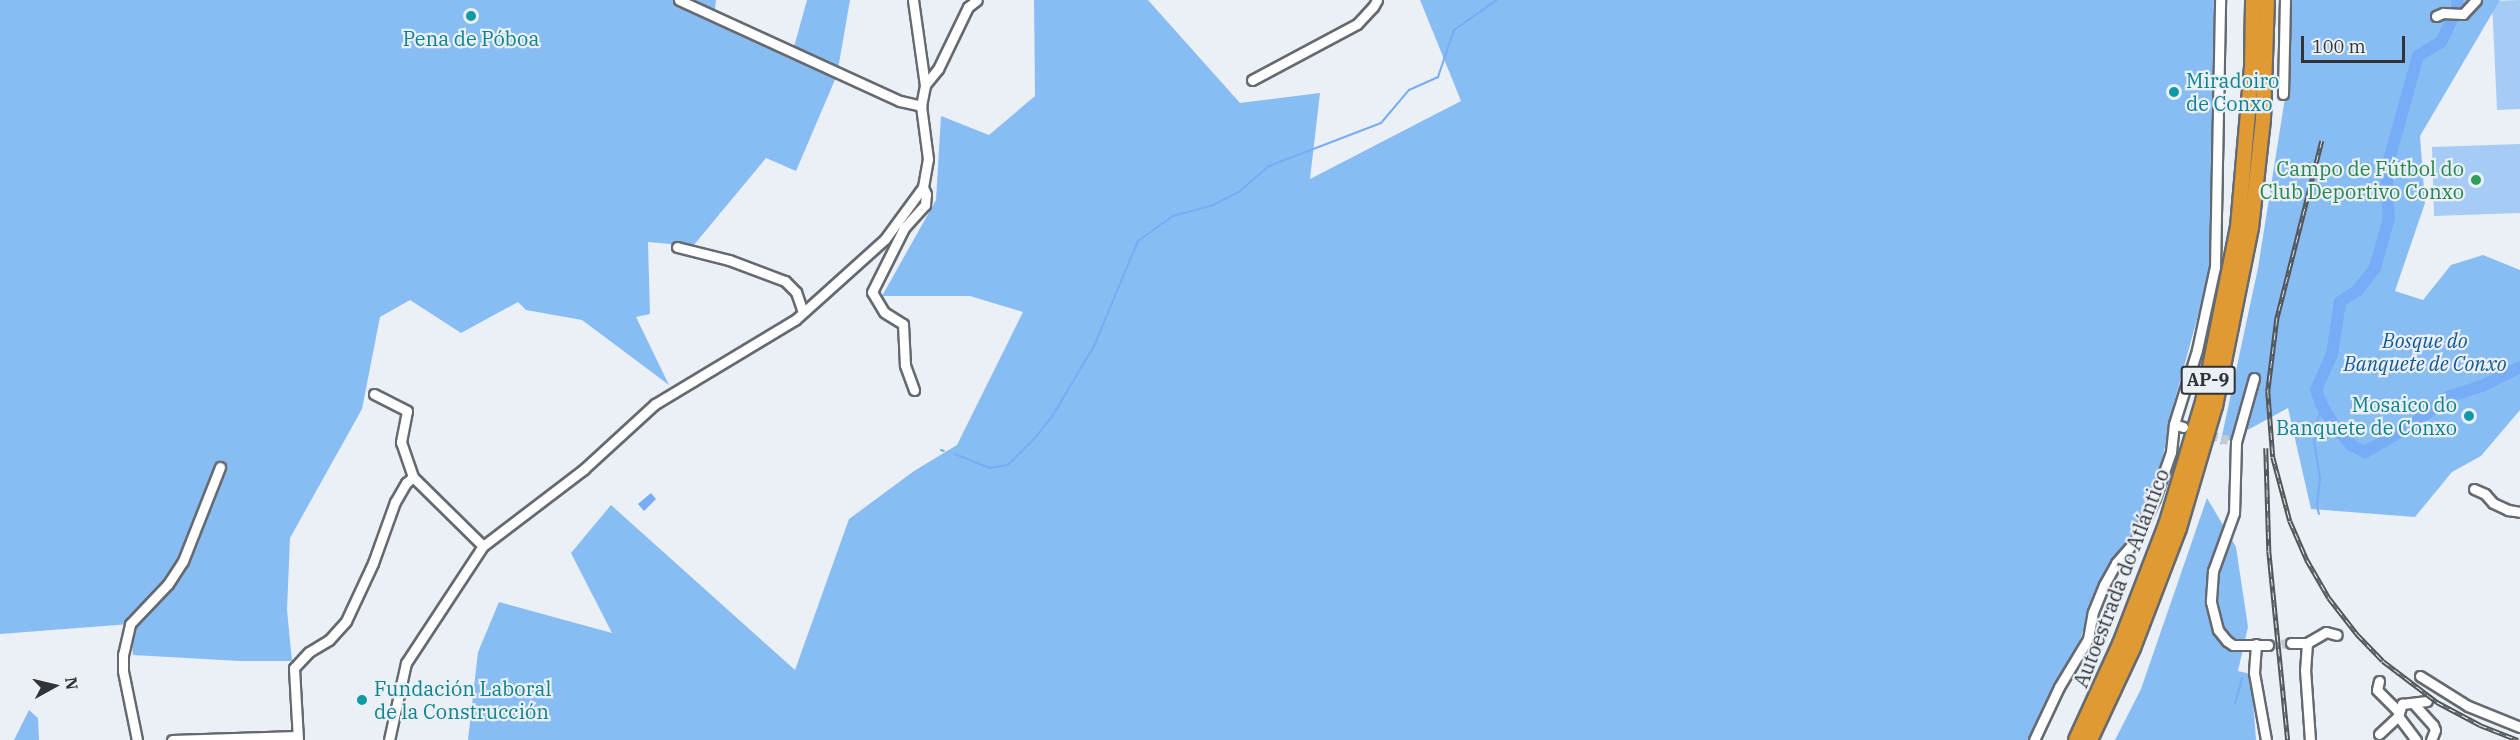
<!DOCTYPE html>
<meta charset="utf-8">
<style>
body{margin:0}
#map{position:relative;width:2520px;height:740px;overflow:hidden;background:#eaf0f6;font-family:"IBM Plex Serif",serif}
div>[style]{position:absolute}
.green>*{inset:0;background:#a6ccf5}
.forest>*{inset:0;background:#88bdf4}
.water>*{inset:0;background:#77acf6}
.stream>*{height:2px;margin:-1px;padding:0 1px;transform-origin:1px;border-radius:1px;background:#77acf6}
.river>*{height:12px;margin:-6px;padding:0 6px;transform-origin:6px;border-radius:6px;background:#77acf6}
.minor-tunnel>*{height:9px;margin-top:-4.5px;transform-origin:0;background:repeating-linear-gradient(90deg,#c5cad0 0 9px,transparent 0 13.5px)}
.roads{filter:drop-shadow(2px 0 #656a70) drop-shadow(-2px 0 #656a70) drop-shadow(0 2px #656a70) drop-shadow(0 -2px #656a70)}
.minor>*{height:9px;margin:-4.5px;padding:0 4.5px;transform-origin:4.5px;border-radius:4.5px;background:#fff}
.highway>*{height:14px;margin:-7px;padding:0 7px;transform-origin:7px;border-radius:7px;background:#e09a33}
.rail>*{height:4.5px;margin-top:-2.25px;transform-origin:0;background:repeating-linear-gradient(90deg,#eaf0f6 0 7px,#535659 0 14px);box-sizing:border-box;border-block:2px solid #535659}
.dots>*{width:16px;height:16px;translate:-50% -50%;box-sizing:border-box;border:3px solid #eaf0f6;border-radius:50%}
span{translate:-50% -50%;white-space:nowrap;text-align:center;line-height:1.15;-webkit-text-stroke:4.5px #eaf0f6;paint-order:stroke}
.shield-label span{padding:2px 4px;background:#eaf0f6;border:2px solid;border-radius:4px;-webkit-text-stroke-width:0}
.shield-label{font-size:18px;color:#313336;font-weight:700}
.culture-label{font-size:20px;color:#0d838f}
.left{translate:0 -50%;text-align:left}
.right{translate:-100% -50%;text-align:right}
.leisure-label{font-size:20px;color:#27864d}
.park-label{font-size:20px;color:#125a98;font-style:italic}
.street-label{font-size:20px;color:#313336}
.north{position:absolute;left:24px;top:656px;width:60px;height:60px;-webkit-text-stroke:4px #eaf0f6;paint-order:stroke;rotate:82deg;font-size:16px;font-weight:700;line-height:24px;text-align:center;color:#313336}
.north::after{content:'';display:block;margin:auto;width:21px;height:27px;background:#313336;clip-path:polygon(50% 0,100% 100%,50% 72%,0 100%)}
.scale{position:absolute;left:2301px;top:36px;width:104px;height:27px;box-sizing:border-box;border:3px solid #313336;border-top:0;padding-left:8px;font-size:18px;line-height:21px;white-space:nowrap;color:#313336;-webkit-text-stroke:4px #eaf0f6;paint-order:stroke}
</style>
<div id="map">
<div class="green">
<i style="clip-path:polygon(2520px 0,2520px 109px,2497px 110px,2492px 1px)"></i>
<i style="clip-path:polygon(2520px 144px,2520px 213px,2434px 216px,2432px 147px)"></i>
</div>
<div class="forest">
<i style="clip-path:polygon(0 0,716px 0,715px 9px,792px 54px,807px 0,850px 0,837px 75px,796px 171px,766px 158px,693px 246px,648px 242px,650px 314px,636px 317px,669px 385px,582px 320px,526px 310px,518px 302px,461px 333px,410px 300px,380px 317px,362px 409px,290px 538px,287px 610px,292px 661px,240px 661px,133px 655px,130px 624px,0 634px)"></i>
<i style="clip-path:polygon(1034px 0,1148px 0,1240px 103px,1320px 93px,1310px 179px,1461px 101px,1420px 0,2217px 0,2211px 268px,2174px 403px,2158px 479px,2141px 516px,2096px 595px,2077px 648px,2040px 714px,2029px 740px,468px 740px,478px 652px,499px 602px,612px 633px,571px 553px,611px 505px,795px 670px,849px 519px,914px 471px,957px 445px,1023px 312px,970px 296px,882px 296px,936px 200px,941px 116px,989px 135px,1035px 96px)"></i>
<i style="clip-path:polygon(2288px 0,2500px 0,2420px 136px,2425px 203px,2395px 291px,2423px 300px,2451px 265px,2483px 255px,2520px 270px,2520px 410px,2481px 456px,2452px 472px,2415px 517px,2311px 509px,2288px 408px,2220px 445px,2258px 268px,2291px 60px)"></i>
<i style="clip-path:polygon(2207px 498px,2236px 547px,2248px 627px,2238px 671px,2251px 674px,2256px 740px,2115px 740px,2141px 689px)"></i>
<i style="clip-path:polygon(29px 710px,38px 718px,39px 740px,14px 740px)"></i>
</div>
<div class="water">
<i style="clip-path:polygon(651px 493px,656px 499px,644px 511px,638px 504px)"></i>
</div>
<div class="stream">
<i style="left:941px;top:450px;width:3px;rotate:18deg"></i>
<i style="left:955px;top:454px;width:37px;rotate:22deg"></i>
<i style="left:989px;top:468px;width:19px;rotate:-9deg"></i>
<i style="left:1008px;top:465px;width:38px;rotate:-45deg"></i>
<i style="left:1035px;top:438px;width:29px;rotate:-52deg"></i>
<i style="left:1053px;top:415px;width:80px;rotate:-59.3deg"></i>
<i style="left:1094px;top:346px;width:114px;rotate:-67.3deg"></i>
<i style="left:1138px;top:241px;width:43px;rotate:-35.5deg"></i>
<i style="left:1173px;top:216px;width:39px;rotate:-15deg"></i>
<i style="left:1211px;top:206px;width:33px;rotate:-27deg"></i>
<i style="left:1240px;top:191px;width:38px;rotate:-41deg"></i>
<i style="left:1269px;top:166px;width:120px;rotate:-21deg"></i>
<i style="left:1381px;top:123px;width:43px;rotate:-49.7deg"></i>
<i style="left:1409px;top:90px;width:32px;rotate:-24deg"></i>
<i style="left:1438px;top:77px;width:50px;rotate:-71.2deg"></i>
<i style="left:1454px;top:30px;width:52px;rotate:-34.9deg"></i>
<i style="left:2319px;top:514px;width:8px;rotate:-104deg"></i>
<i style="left:2317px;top:506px;width:28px;rotate:-84deg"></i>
<i style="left:2320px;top:478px;width:44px;rotate:-99.2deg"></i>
<i style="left:2313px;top:435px;width:30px;rotate:-73deg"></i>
<i style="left:2235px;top:704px;width:27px;rotate:-75deg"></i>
</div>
<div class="river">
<i style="left:2457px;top:0;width:6px;rotate:81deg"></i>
<i style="left:2458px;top:6px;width:40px;rotate:115deg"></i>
<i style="left:2441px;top:42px;width:27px;rotate:149deg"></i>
<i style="left:2418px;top:56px;width:108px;rotate:105.6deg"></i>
<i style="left:2389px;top:160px;width:24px;rotate:95deg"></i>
<i style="left:2387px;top:184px;width:34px;rotate:87deg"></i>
<i style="left:2389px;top:218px;width:52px;rotate:105.6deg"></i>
<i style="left:2375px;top:268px;width:28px;rotate:128deg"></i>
<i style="left:2358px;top:290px;width:22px;rotate:146deg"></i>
<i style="left:2340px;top:302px;width:53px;rotate:98.7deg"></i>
<i style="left:2332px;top:354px;width:39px;rotate:114deg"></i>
<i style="left:2316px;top:390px;width:17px;rotate:69deg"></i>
<i style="left:2322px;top:406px;width:25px;rotate:58deg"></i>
<i style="left:2335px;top:427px;width:24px;rotate:48deg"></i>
<i style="left:2351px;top:445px;width:16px;rotate:27deg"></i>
<i style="left:2365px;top:452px;width:54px;rotate:-29.9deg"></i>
<i style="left:2412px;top:425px;width:46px;rotate:-37.9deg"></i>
<i style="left:2448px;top:397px;width:36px;rotate:-18deg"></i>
<i style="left:2482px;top:386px;width:42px;rotate:-26.6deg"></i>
</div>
<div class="minor-tunnel">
<i style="left:2183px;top:427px;width:47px;rotate:16.1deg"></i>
<i style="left:2268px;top:645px;width:23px;rotate:-5deg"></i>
</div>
<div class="roads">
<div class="minor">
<i style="left:679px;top:0;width:243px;rotate:24.6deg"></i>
<i style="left:900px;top:101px;width:22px;rotate:13deg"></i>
<i style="left:913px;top:0;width:86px;rotate:82deg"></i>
<i style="left:2436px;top:16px;width:8px;rotate:-23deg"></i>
<i style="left:2443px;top:13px;width:20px;rotate:3deg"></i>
<i style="left:2463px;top:14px;width:19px;rotate:-47deg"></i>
<i style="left:1252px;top:80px;width:119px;rotate:-28.1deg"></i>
<i style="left:1357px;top:24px;width:23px;rotate:-47deg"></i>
<i style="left:1373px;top:7px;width:8px;rotate:-60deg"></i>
<i style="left:2283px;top:94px;width:94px;rotate:-88.8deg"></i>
<i style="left:677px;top:247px;width:54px;rotate:14deg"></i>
<i style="left:729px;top:260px;width:60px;rotate:20.6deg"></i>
<i style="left:785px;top:281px;width:16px;rotate:45deg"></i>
<i style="left:796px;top:292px;width:21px;rotate:71deg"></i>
<i style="left:2254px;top:378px;width:66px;rotate:105.7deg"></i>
<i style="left:2236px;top:442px;width:71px;rotate:91.6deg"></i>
<i style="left:2234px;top:513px;width:62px;rotate:109.9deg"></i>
<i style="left:2213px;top:571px;width:31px;rotate:94deg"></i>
<i style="left:2211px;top:602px;width:29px;rotate:76deg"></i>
<i style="left:2218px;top:630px;width:14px;rotate:51deg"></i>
<i style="left:2227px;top:641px;width:7px;rotate:34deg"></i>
<i style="left:2233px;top:645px;width:35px"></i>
<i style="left:914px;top:390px;width:27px;rotate:-110deg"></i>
<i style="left:905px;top:365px;width:41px;rotate:-92.8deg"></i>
<i style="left:903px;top:324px;width:22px;rotate:-148deg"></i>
<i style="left:884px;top:312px;width:23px;rotate:-121deg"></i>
<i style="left:872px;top:292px;width:72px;rotate:-63.4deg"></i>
<i style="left:904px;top:228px;width:31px;rotate:-48deg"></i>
<i style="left:925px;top:205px;width:11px;rotate:-85deg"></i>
<i style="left:926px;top:194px;width:8px;rotate:-113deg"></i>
<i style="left:374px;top:394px;width:37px;rotate:27deg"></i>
<i style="left:407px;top:411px;width:32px;rotate:101deg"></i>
<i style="left:401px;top:442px;width:37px;rotate:71deg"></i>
<i style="left:2183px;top:427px;width:9px;rotate:-162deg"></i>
<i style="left:2174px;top:424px;width:77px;rotate:-72.7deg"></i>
<i style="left:2197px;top:350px;width:85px;rotate:-77.8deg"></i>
<i style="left:2215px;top:267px;width:267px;rotate:-88.9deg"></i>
<i style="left:2474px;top:489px;width:12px;rotate:24deg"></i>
<i style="left:2485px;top:494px;width:12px;rotate:48deg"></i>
<i style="left:2493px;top:503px;width:17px;rotate:25deg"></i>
<i style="left:2508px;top:510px;width:12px;rotate:9deg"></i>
<i style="left:2291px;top:643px;width:16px"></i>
<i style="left:2307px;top:643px;width:22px;rotate:-30deg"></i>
<i style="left:2326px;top:632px;width:11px;rotate:15deg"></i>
<i style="left:2307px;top:643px;width:26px;rotate:94deg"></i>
<i style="left:2305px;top:669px;width:71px;rotate:86deg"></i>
<i style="left:2256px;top:644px;width:29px;rotate:94deg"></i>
<i style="left:2254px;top:673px;width:68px;rotate:79.8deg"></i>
<i style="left:2420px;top:676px;width:57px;rotate:32deg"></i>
<i style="left:2468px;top:706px;width:56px;rotate:22deg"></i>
<i style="left:2379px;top:681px;width:9px;rotate:103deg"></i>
<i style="left:2377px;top:690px;width:30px;rotate:45deg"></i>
<i style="left:2413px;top:703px;width:30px;rotate:48deg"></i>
<i style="left:2433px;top:725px;width:5px;rotate:68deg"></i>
<i style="left:2435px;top:730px;width:11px;rotate:112deg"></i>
<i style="left:2398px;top:716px;width:30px;rotate:53deg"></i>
<i style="left:2379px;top:734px;width:26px;rotate:-43deg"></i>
<i style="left:2398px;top:716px;width:13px;rotate:-72deg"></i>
<i style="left:2402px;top:704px;width:25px;rotate:-7deg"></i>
<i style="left:137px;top:740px;width:70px;rotate:-101.5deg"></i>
<i style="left:123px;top:671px;width:16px;rotate:-90deg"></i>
<i style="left:123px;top:655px;width:32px;rotate:-77deg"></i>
<i style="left:130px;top:624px;width:55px;rotate:-46.5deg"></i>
<i style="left:168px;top:584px;width:27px;rotate:-57deg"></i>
<i style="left:183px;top:561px;width:101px;rotate:-68.5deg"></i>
<i style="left:172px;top:740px;width:125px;rotate:-1.8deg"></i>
<i style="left:298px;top:740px;width:72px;rotate:-93.2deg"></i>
<i style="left:294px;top:668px;width:22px;rotate:-47deg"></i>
<i style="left:309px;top:652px;width:23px;rotate:-31deg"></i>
<i style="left:329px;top:640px;width:25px;rotate:-48deg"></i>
<i style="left:346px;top:621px;width:64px;rotate:-65deg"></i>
<i style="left:373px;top:563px;width:65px;rotate:-70.2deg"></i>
<i style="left:395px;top:502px;width:22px;rotate:-60deg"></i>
<i style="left:406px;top:483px;width:9px;rotate:-41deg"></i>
<i style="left:413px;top:477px;width:98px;rotate:44.6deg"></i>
<i style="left:389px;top:740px;width:79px;rotate:-77.6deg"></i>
<i style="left:406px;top:663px;width:140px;rotate:-56.7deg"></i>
<i style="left:483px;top:546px;width:127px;rotate:-37.3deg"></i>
<i style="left:584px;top:469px;width:96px;rotate:-42.5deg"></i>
<i style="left:655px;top:404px;width:163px;rotate:-31deg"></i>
<i style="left:795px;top:320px;width:121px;rotate:-42deg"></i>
<i style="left:885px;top:239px;width:64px;rotate:-53.8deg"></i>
<i style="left:923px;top:187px;width:28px;rotate:-80deg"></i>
<i style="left:928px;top:159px;width:53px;rotate:-97.5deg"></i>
<i style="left:921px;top:106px;width:21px;rotate:-79deg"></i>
<i style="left:925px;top:85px;width:21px;rotate:-51deg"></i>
<i style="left:938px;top:69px;width:69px;rotate:-64.2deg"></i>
<i style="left:968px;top:7px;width:11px;rotate:-38deg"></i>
<i style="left:2034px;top:740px;width:59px;rotate:-64.7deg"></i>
<i style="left:2059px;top:687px;width:56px;rotate:-58.9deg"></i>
<i style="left:2088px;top:639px;width:27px;rotate:-80deg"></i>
<i style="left:2093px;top:612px;width:29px;rotate:-68deg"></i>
<i style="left:2104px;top:585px;width:25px;rotate:-61deg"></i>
<i style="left:2116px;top:563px;width:29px;rotate:-49deg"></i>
<i style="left:2135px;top:541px;width:47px;rotate:-65.1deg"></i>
<i style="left:2155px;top:498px;width:49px;rotate:-70.8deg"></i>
<i style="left:2171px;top:452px;width:28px;rotate:-84deg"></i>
</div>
<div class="highway">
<i style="left:2076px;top:740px;width:106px;rotate:-65.4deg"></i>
<i style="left:2120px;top:644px;width:128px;rotate:-68.9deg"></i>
<i style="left:2166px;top:525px;width:128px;rotate:-73.3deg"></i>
<i style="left:2203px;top:402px;width:178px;rotate:-78.7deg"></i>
<i style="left:2238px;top:227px;width:161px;rotate:-85deg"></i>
<i style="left:2252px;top:67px;width:67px;rotate:-89.1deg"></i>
<i style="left:2090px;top:740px;width:102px;rotate:-64.9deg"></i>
<i style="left:2133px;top:648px;width:129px;rotate:-69deg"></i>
<i style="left:2179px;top:528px;width:127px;rotate:-73.6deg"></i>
<i style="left:2215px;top:406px;width:182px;rotate:-78.6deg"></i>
<i style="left:2251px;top:228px;width:110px;rotate:-83.7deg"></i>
<i style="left:2263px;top:119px;width:119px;rotate:-88.1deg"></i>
</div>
</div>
<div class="rail">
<i style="left:2322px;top:141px;width:184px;rotate:104.2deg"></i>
<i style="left:2277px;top:319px;width:73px;rotate:97.1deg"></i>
<i style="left:2268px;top:391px;width:66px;rotate:85.7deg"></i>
<i style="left:2273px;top:457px;width:66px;rotate:75.1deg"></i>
<i style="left:2290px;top:521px;width:43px;rotate:66.4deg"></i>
<i style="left:2307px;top:560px;width:44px;rotate:59.9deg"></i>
<i style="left:2329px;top:598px;width:46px;rotate:52.1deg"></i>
<i style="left:2357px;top:634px;width:37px;rotate:46deg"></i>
<i style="left:2383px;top:661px;width:68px;rotate:37.2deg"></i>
<i style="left:2437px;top:702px;width:49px;rotate:28.1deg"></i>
<i style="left:2480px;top:725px;width:41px;rotate:21.5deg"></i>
<i style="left:2266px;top:448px;width:103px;rotate:88.3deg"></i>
<i style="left:2269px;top:551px;width:190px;rotate:84.3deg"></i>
</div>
<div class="dots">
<i style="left:471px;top:16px;background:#0f9aa8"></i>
<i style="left:2174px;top:92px;background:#0f9aa8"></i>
<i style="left:2476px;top:180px;background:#2e9e5b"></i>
<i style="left:2469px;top:416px;background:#0f9aa8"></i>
<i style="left:362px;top:700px;background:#0f9aa8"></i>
</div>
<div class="shield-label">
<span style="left:2208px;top:380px">AP-9</span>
</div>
<div class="culture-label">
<span style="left:471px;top:38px">Pena de Póboa</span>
<span class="left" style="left:2186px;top:92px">Miradoiro<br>de Conxo</span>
<span class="right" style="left:2457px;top:416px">Mosaico do<br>Banquete de Conxo</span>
<span class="left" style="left:374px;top:700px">Fundación Laboral<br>de la Construcción</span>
</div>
<div class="leisure-label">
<span class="right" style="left:2464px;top:180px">Campo de Fútbol do<br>Club Deportivo Conxo</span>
</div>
<div class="park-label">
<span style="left:2425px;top:352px">Bosque do<br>Banquete de Conxo</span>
</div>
<div class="street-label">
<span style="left:2121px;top:578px;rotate:-69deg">Autoestrada do Atlántico</span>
</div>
<div class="north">N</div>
<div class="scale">100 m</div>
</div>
